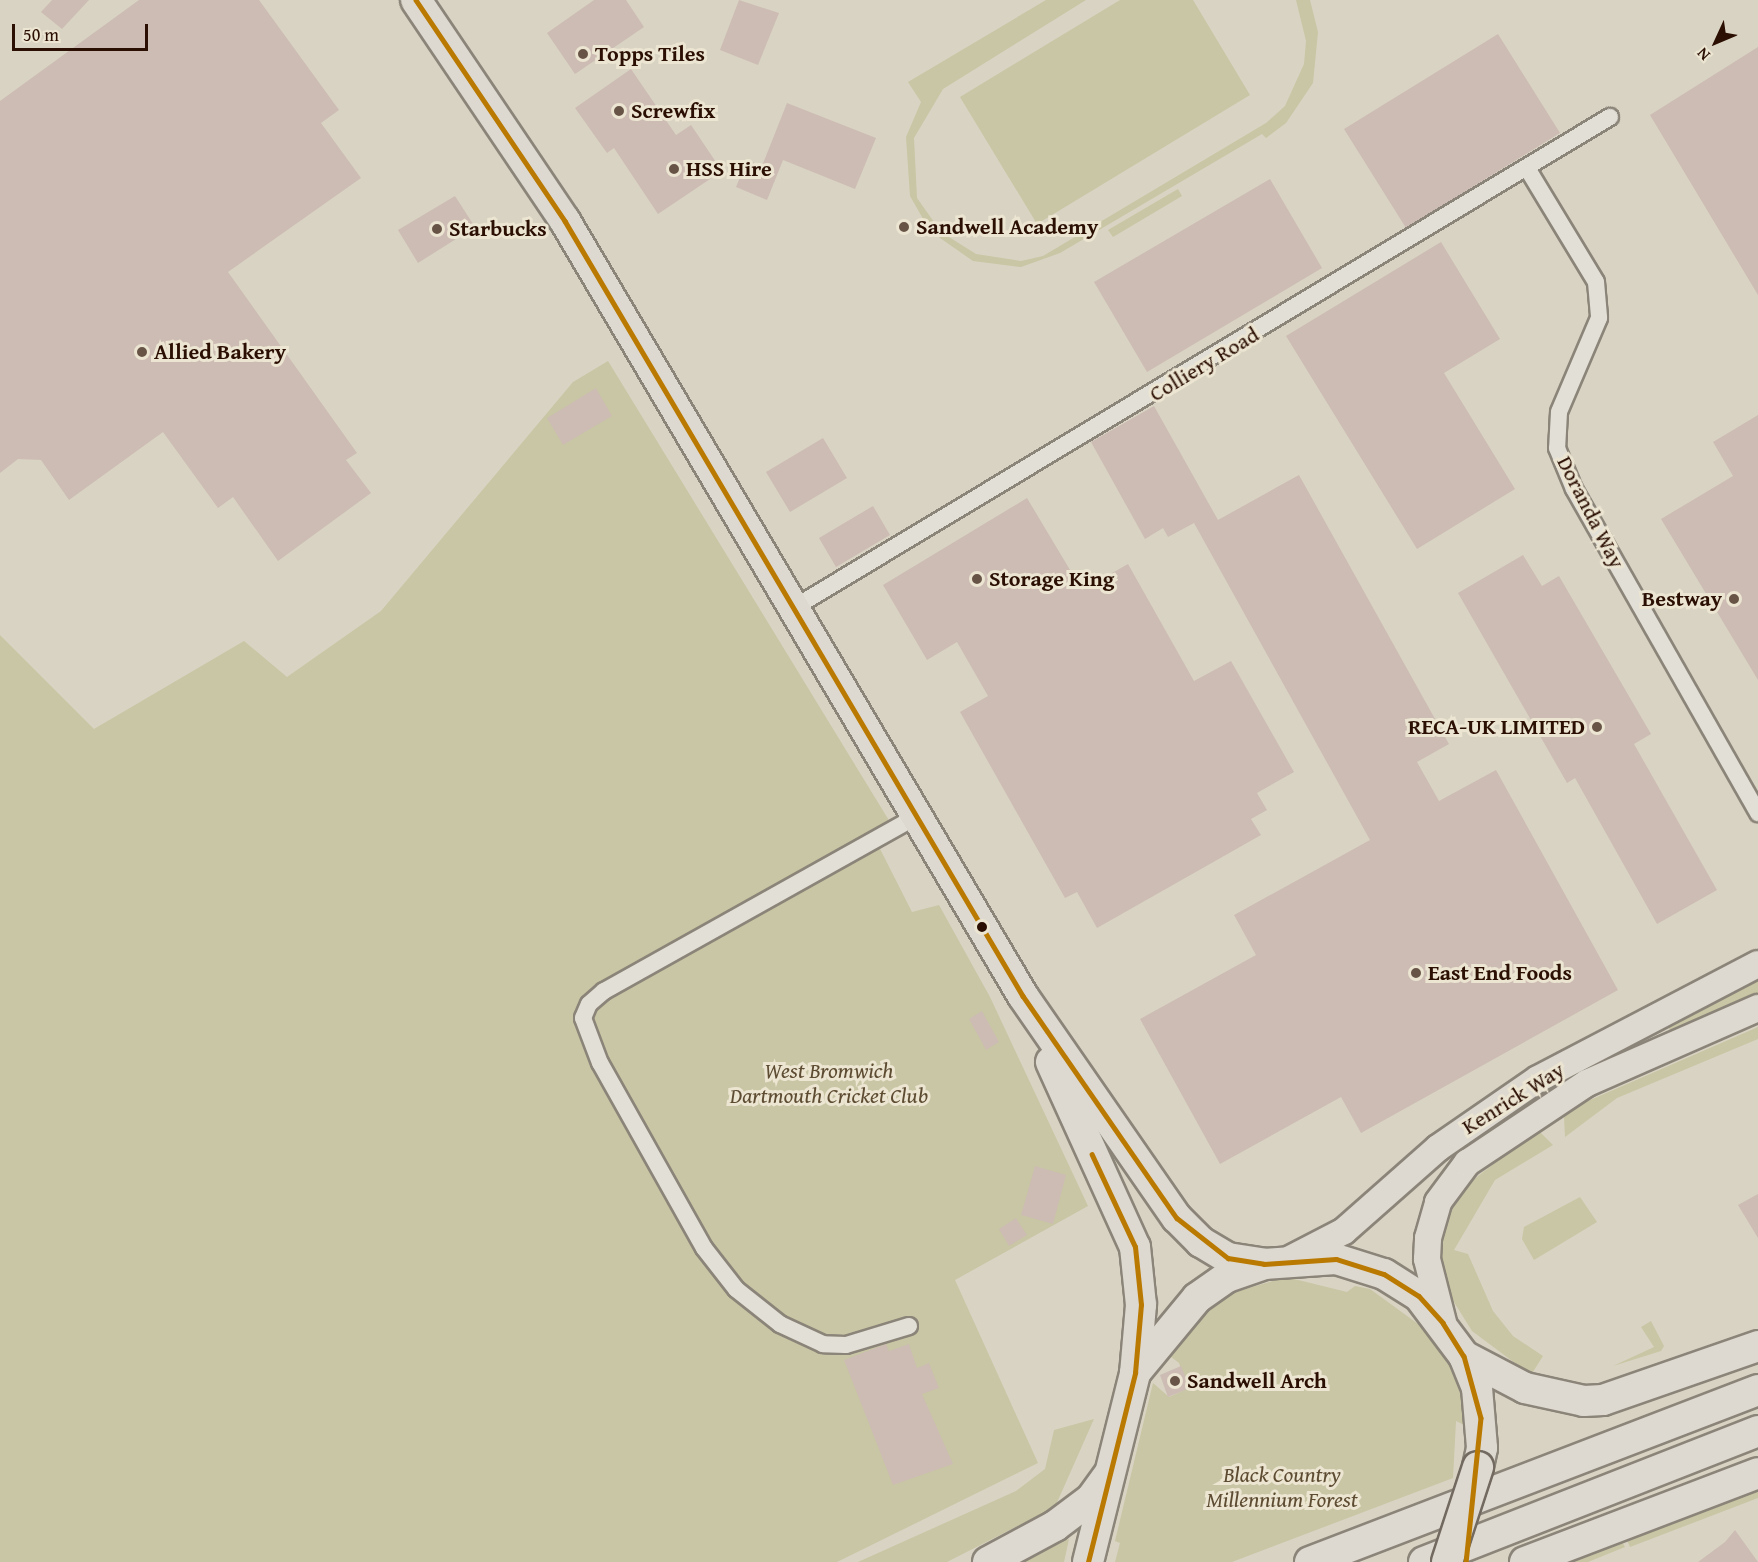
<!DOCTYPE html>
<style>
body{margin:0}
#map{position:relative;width:1758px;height:1562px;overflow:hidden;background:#d9d3c3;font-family:"Gentium Book Plus",serif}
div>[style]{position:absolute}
.green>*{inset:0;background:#c8c6a4}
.building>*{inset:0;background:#cdbcb3}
.roads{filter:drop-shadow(2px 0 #8b8479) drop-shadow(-2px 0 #8b8479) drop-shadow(0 2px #8b8479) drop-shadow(0 -2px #8b8479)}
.street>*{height:16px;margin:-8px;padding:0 8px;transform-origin:8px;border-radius:8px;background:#e2dfd7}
.primary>*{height:26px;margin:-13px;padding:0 13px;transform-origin:13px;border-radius:13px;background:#ddd9d0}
.highway>*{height:30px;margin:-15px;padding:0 15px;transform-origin:15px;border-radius:15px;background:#ddd9d0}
.bridges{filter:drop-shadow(2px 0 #726a60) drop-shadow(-2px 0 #726a60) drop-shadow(0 2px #726a60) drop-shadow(0 -2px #726a60)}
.highway-bridge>*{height:30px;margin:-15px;padding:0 15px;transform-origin:15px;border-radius:15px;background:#ddd9d0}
.bus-1>*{height:4.5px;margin:-2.25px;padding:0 2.25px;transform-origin:2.25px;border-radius:2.25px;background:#ba7901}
.dots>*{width:16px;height:16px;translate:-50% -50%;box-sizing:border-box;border:3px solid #ece5d2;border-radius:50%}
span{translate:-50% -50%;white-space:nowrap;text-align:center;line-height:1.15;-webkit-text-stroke:6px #ece5d2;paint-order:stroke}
.poi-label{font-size:22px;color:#2b0f02;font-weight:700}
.left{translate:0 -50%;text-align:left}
.right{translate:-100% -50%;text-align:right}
.street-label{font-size:22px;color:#2b0f02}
.park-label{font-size:22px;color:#5d4c32;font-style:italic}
.north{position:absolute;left:1686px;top:12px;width:60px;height:60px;-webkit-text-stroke:4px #ece5d2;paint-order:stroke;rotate:226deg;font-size:16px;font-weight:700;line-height:24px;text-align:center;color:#2b0f02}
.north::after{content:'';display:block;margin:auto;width:21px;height:27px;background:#2b0f02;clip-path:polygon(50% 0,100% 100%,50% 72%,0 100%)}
.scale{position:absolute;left:12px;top:24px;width:136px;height:27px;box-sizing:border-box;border:3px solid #2b0f02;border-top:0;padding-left:8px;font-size:18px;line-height:21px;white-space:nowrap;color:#2b0f02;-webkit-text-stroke:4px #ece5d2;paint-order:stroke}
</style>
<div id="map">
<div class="green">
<i style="clip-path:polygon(1046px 0,1086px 0,943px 89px,914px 138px,917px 198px,941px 232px,976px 254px,1021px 261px,1043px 256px,1266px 123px,1285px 106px,1304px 64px,1306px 41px,1296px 0,1310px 0,1318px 32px,1313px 83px,1286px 123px,1266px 138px,1262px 134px,1060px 253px,1021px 267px,973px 261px,930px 231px,910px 196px,906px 137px,921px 102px,908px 82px)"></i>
<i style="clip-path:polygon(1120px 0,1193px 0,1250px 95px,1037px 224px,960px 97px)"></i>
<i style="clip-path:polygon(1178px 189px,1182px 196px,1113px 237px,1108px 230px)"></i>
<i style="clip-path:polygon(608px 361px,893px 827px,877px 843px,912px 912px,939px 905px,990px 997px,1088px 1206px,955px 1280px,1038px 1463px,837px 1562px,0 1562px,0 635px,94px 729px,244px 641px,287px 677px,381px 611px,573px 382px)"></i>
<i style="clip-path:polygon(1758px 976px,1758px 997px,1672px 1034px,1666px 1023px)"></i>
<i style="clip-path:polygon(1758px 1027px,1758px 1039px,1617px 1098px,1565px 1137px,1564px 1116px,1581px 1104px)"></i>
<i style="clip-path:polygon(1538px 1130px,1553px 1145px,1495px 1180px,1454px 1250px,1468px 1254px,1493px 1311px,1513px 1336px,1543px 1356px,1531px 1375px,1472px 1331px,1449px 1294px,1438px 1259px,1440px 1232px,1465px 1186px)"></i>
<i style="clip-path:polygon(1580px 1197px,1597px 1222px,1534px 1260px,1522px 1239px,1524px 1227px)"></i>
<i style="clip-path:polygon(1286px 1277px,1347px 1292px,1355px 1286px,1370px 1289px,1425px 1329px,1449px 1364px,1464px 1403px,1464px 1425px,1456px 1421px,1453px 1478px,1232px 1562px,1115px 1562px,1120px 1543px,1115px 1541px,1153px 1383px,1169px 1397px,1189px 1388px,1179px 1363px,1166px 1353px,1185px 1327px,1225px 1295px)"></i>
<i style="clip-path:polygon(1651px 1321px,1664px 1346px,1661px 1351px,1613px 1366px,1654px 1347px,1641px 1327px)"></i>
<i style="clip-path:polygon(1094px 1419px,1055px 1507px,947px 1562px,858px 1562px,1016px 1491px,1045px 1469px,1054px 1430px)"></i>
<i style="clip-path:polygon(1758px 1488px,1758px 1498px,1630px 1547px,1626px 1538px)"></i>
<i style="clip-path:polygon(1069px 1539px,1064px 1562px,1020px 1562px)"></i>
<i style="clip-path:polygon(1621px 1540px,1625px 1547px,1588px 1562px,1563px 1562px)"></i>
</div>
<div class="building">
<i style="clip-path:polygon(52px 0,89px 0,62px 29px,41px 12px)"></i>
<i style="clip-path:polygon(139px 0,259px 0,339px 110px,321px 123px,361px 178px,228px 272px,357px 453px,346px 460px,371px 493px,278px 561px,233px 497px,218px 508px,163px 432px,69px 500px,41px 460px,18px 459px,0 473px,0 101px)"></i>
<i style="clip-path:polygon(594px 0,626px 0,644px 27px,575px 74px,547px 33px)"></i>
<i style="clip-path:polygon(739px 0,779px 13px,758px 65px,720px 50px)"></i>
<i style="clip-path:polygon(1498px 34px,1560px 133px,1406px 228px,1344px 129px)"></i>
<i style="clip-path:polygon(1758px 47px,1758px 295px,1650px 115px)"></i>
<i style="clip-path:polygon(631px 69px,676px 135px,691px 125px,722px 171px,658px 214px,614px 148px,607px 153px,575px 108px)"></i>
<i style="clip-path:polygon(787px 103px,876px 138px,855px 189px,783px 160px,767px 200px,736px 187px,747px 160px,762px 166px)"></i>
<i style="clip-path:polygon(1270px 179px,1322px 268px,1147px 372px,1094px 282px)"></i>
<i style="clip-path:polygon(455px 196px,475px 227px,418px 263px,398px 230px)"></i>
<i style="clip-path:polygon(1441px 242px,1500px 339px,1444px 373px,1515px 489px,1417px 549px,1286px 336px)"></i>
<i style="clip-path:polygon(596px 388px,612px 416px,563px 445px,547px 418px)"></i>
<i style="clip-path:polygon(1154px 406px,1218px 520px,1299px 475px,1449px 744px,1417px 762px,1439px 801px,1496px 770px,1618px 990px,1361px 1133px,1341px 1097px,1220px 1164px,1140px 1019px,1256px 955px,1234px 915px,1370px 840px,1194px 523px,1168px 537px,1163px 528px,1145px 539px,1091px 442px)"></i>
<i style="clip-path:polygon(1758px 415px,1758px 680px,1661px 519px,1733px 476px,1713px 442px)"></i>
<i style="clip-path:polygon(823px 438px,847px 478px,790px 512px,766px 472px)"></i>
<i style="clip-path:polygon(1027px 498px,1082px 590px,1128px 564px,1194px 681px,1231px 661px,1294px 772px,1257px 793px,1267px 810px,1251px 819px,1261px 835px,1097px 928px,1077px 892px,1065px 898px,960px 712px,988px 696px,957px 642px,927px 660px,883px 585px)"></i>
<i style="clip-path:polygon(873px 506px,890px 535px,836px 567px,819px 538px)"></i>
<i style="clip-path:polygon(1523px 555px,1542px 586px,1559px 576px,1651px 734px,1634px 744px,1717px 890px,1657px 924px,1575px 778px,1567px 783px,1458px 593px)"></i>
<i style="clip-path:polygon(982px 1011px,999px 1042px,986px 1050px,969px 1019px)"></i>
<i style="clip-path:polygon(1035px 1166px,1066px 1175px,1053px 1224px,1021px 1215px)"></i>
<i style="clip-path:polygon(1758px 1194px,1758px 1238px,1738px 1205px)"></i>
<i style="clip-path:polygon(1016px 1218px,1027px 1235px,1009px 1246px,999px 1229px)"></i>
<i style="clip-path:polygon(886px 1344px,889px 1351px,909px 1344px,917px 1368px,929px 1363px,939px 1388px,922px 1394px,953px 1464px,893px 1485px,844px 1360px)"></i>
<i style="clip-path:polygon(1181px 1366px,1190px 1388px,1168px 1397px,1160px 1375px)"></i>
<i style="clip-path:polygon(1735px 1530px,1758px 1562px,1698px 1562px,1725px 1542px)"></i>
</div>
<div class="roads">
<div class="street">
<i style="left:1527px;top:168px;width:133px;rotate:58.8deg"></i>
<i style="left:1596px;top:282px;width:36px;rotate:85deg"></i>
<i style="left:1599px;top:318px;width:102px;rotate:113.1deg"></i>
<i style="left:1559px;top:412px;width:36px;rotate:93deg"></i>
<i style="left:1557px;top:448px;width:44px;rotate:67.5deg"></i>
<i style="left:1574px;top:489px;width:373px;rotate:60.4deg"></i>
<i style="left:795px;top:607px;width:951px;rotate:-31.02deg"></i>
<i style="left:909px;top:1326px;width:66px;rotate:163.2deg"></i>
<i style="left:846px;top:1345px;width:23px;rotate:-178deg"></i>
<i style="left:823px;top:1344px;width:47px;rotate:-155.1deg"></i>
<i style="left:780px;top:1324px;width:56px;rotate:-141.5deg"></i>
<i style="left:736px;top:1289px;width:52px;rotate:-128deg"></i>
<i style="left:704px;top:1248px;width:212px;rotate:-119.3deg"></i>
<i style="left:600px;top:1063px;width:48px;rotate:-110.7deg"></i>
<i style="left:583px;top:1018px;width:15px;rotate:-67deg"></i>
<i style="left:589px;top:1004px;width:20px;rotate:-41deg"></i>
<i style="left:604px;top:991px;width:361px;rotate:-29.2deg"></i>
</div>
<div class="primary">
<i style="left:1290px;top:1259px;width:61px;rotate:-27.4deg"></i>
<i style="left:1344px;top:1231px;width:125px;rotate:-41.4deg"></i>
<i style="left:1438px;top:1148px;width:121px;rotate:-34.6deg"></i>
<i style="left:1538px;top:1079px;width:248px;rotate:-27.6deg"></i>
<i style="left:1443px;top:1322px;width:65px;rotate:-104.3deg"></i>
<i style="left:1427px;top:1259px;width:21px;rotate:-87deg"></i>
<i style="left:1428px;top:1238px;width:37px;rotate:-74deg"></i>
<i style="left:1438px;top:1202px;width:49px;rotate:-53.4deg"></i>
<i style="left:1467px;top:1163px;width:144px;rotate:-33.7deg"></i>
<i style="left:1587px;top:1083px;width:187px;rotate:-23.7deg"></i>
</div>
<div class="highway">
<i style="left:416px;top:0;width:267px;rotate:56deg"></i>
<i style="left:565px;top:221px;width:900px;rotate:59.42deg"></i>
<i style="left:1023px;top:996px;width:270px;rotate:55.3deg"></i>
<i style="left:1177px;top:1218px;width:34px;rotate:45deg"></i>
<i style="left:1201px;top:1242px;width:31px;rotate:31deg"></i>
<i style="left:1228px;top:1258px;width:36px;rotate:9deg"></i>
<i style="left:1051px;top:1062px;width:203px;rotate:65.6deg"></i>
<i style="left:1135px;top:1247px;width:58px;rotate:84.1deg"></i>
<i style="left:1141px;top:1305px;width:68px;rotate:95deg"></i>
<i style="left:1464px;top:1356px;width:69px;rotate:27.7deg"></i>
<i style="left:1525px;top:1388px;width:60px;rotate:12.4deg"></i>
<i style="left:1584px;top:1401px;width:19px;rotate:-3deg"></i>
<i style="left:1603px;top:1400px;width:164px;rotate:-19.2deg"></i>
<i style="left:988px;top:1562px;width:76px;rotate:-28.2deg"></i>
<i style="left:1055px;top:1526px;width:45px;rotate:-36.9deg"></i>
<i style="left:1091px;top:1499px;width:29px;rotate:-54deg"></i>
<i style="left:1088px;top:1562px;width:195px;rotate:-76deg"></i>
<i style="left:1135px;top:1373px;width:97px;rotate:-50.4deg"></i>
<i style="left:1197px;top:1298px;width:37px;rotate:-35deg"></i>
<i style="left:1227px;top:1277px;width:39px;rotate:-19deg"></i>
<i style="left:1264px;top:1264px;width:72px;rotate:-4deg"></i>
<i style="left:1336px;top:1259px;width:50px;rotate:17.4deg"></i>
<i style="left:1384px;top:1274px;width:41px;rotate:32.2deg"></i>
<i style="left:1419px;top:1296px;width:75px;rotate:53.1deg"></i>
<i style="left:1464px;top:1356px;width:35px;rotate:68deg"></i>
<i style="left:1477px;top:1388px;width:60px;rotate:85.2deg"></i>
<i style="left:1482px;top:1448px;width:19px;rotate:102deg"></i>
<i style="left:1310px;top:1562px;width:480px;rotate:-21deg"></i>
<i style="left:1424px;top:1562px;width:359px;rotate:-21.4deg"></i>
<i style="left:1525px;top:1562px;width:249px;rotate:-20.9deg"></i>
</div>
</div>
<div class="bridges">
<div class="highway-bridge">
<i style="left:1447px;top:1562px;width:100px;rotate:-71.9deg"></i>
</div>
</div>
<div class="bus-1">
<i style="left:416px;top:0;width:267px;rotate:56deg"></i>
<i style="left:565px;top:221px;width:900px;rotate:59.42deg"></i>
<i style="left:1023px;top:996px;width:270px;rotate:55.3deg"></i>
<i style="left:1177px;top:1218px;width:65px;rotate:38.1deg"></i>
<i style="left:1228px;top:1258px;width:36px;rotate:9deg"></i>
<i style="left:1264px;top:1264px;width:72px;rotate:-4deg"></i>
<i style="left:1336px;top:1259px;width:50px;rotate:17.4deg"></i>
<i style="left:1384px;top:1274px;width:41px;rotate:32.2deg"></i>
<i style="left:1419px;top:1296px;width:36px;rotate:48deg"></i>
<i style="left:1443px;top:1323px;width:39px;rotate:58deg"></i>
<i style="left:1464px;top:1356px;width:64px;rotate:74.7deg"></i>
<i style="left:1481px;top:1418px;width:145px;rotate:95.9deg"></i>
<i style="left:1088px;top:1562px;width:195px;rotate:-76deg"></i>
<i style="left:1135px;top:1373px;width:68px;rotate:-85deg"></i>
<i style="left:1141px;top:1305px;width:58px;rotate:-95.9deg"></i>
<i style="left:1135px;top:1247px;width:102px;rotate:-115.1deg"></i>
</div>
<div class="dots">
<i style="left:583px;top:54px;background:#685446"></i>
<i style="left:619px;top:111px;background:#685446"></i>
<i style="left:674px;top:169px;background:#685446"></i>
<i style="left:904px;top:227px;background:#685446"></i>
<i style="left:437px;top:229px;background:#685446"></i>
<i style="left:142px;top:352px;background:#685446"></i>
<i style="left:977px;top:579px;background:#685446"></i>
<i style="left:1734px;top:599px;background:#685446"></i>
<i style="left:1597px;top:727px;background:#685446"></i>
<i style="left:982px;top:927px;background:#2b0f02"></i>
<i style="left:1416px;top:973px;background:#685446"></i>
<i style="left:1175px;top:1381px;background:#685446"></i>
</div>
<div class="poi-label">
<span class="left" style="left:595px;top:54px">Topps Tiles</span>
<span class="left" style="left:631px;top:111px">Screwfix</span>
<span class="left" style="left:686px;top:169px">HSS Hire</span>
<span class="left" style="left:916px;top:227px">Sandwell Academy</span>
<span class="left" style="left:449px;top:229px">Starbucks</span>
<span class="left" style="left:154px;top:352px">Allied Bakery</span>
<span class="left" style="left:989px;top:579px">Storage King</span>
<span class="right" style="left:1722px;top:599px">Bestway</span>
<span class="right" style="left:1585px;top:727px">RECA-UK LIMITED</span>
<span class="left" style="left:1428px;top:973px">East End Foods</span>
<span class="left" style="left:1187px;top:1381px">Sandwell Arch</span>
</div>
<div class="street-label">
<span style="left:1204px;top:364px;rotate:-31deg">Colliery Road</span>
<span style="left:1591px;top:512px;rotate:63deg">Doranda Way</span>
<span style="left:1513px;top:1098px;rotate:-32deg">Kenrick Way</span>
</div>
<div class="park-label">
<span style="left:829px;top:1083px">West Bromwich<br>Dartmouth Cricket Club</span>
<span style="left:1282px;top:1487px">Black Country<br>Millennium Forest</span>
</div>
<div class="north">N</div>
<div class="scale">50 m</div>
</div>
